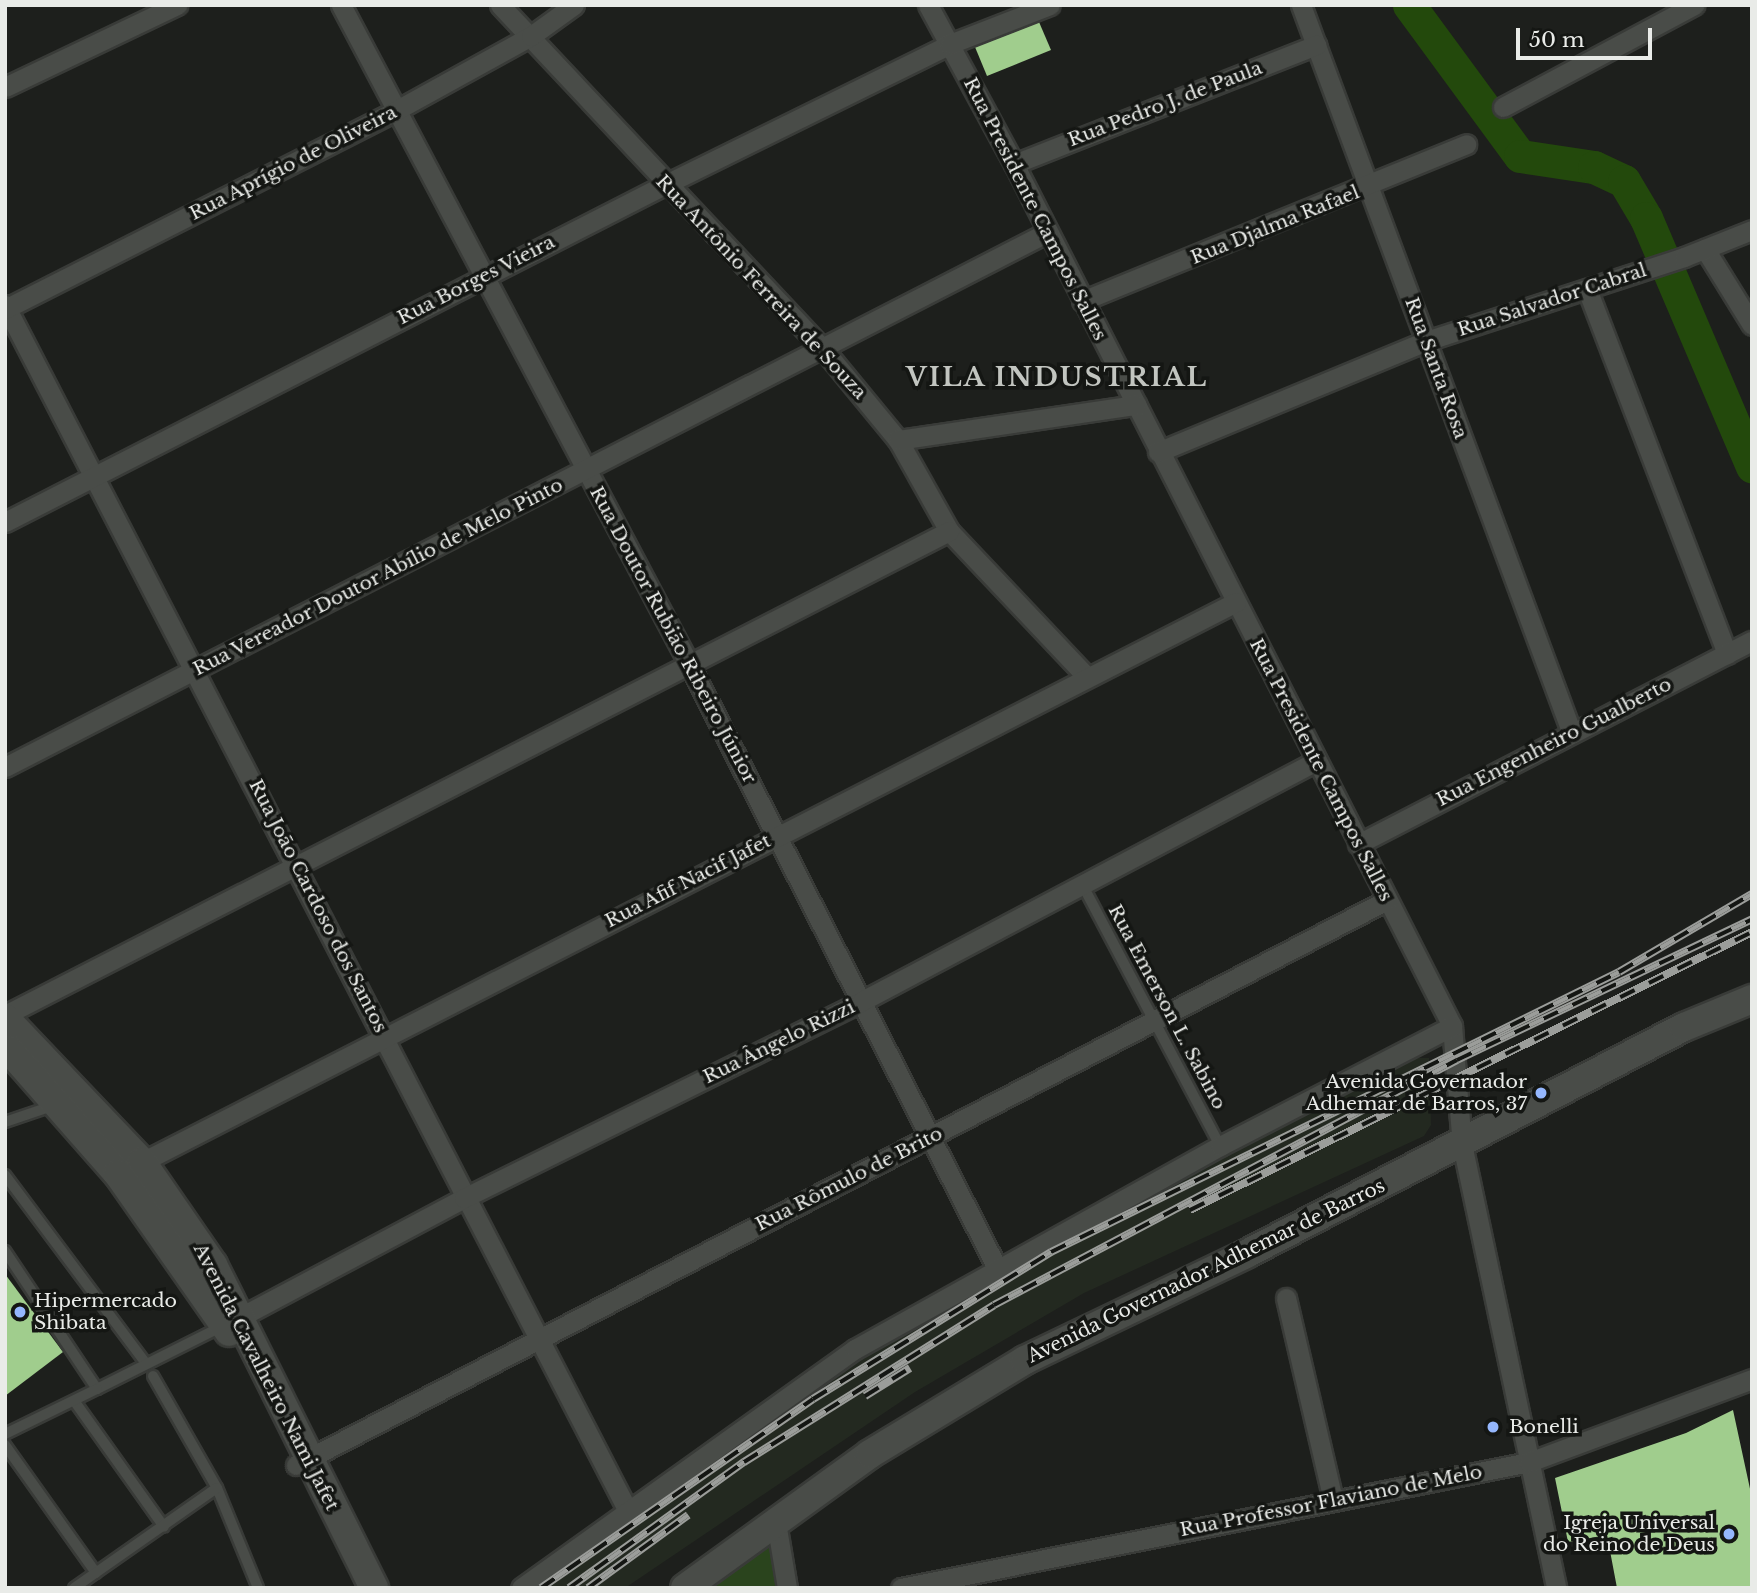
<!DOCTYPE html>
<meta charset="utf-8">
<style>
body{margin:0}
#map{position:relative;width:1757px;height:1593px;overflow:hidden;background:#1d1f1c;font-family:"Libre Baskerville",serif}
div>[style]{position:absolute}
.built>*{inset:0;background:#232920}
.green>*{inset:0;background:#2a441d}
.river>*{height:33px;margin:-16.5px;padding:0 16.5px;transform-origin:16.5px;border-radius:16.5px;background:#23490c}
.building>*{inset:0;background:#a0cd8d}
.roads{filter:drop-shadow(2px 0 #393b38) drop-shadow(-2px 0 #393b38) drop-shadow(0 2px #393b38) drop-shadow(0 -2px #393b38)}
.service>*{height:10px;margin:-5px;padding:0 5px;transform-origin:5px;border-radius:5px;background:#494c48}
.minor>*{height:19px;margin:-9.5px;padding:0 9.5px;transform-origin:9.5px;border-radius:9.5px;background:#494c48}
.secondary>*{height:28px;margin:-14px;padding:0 14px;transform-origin:14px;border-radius:14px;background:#494c48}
.rail>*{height:8px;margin-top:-4px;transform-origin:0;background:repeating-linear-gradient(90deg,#141613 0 16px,#9b9d9a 0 32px);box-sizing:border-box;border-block:2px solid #9b9d9a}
.dots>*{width:19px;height:19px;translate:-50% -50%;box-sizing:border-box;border:4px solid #141613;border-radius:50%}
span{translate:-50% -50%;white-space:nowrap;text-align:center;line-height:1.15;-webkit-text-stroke:7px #141613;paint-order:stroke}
.street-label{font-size:19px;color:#e9ebe8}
.poi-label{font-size:19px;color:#e9ebe8}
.right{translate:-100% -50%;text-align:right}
.left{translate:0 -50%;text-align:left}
.district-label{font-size:26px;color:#c2c5c0;font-weight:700;letter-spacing:2px}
.frame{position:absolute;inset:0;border:7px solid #e9ebe8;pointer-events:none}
.scale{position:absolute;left:1516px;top:28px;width:136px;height:32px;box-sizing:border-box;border:4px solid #e9ebe8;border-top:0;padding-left:9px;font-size:21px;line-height:24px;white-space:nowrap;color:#e9ebe8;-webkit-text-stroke:5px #141613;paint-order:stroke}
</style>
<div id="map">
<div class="built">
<i style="clip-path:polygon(1411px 1058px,1429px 1058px,1431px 1125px,1424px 1136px,1084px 1293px,915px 1392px,625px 1588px,531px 1588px,877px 1349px,1117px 1209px)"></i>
</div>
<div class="green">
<i style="clip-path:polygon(769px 1541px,778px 1588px,705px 1588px)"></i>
</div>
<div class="river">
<i style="left:1409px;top:5px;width:187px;rotate:53.7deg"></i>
<i style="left:1520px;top:156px;width:75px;rotate:8.5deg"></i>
<i style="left:1594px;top:167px;width:33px;rotate:25deg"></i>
<i style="left:1624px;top:181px;width:43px;rotate:59.3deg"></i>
<i style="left:1646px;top:218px;width:270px;rotate:66.9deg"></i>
</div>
<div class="building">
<i style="clip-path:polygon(1039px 22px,1051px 50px,987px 76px,975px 47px)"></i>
<i style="clip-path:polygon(5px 1274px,63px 1352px,5px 1396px)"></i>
<i style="clip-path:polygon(1733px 1410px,1752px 1498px,1752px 1588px,1617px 1588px,1607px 1535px,1568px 1542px,1555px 1478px,1686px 1433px)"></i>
</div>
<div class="roads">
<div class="service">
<i style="left:1082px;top:884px;width:296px;rotate:62.2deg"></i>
<i style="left:5px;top:1122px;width:53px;rotate:-18.8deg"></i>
<i style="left:5px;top:1175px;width:234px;rotate:53.2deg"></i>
<i style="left:5px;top:1251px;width:166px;rotate:56.3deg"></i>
<i style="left:97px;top:1389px;width:139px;rotate:-26.6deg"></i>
<i style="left:153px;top:1376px;width:129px;rotate:60.3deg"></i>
<i style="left:217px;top:1488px;width:108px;rotate:67.7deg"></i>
<i style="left:75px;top:1402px;width:153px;rotate:54.5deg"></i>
<i style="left:5px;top:1434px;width:102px;rotate:-26.1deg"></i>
<i style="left:5px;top:1445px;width:157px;rotate:54.6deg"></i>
<i style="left:74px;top:1588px;width:174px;rotate:-35deg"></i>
</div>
<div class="minor">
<i style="left:341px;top:5px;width:743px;rotate:62.16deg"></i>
<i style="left:688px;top:662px;width:680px;rotate:62.98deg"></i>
<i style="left:500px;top:5px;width:473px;rotate:46.8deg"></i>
<i style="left:824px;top:350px;width:117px;rotate:50.6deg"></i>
<i style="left:898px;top:440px;width:104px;rotate:60.7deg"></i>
<i style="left:949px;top:531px;width:199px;rotate:46.6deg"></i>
<i style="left:928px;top:5px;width:181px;rotate:61.6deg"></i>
<i style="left:1014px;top:164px;width:967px;rotate:63.06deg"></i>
<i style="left:1452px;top:1026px;width:118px;rotate:85.2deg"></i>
<i style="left:1462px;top:1144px;width:454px;rotate:78deg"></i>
<i style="left:1301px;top:5px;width:775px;rotate:69.6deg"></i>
<i style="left:5px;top:87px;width:191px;rotate:-25.5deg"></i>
<i style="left:1503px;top:107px;width:217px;rotate:-28.1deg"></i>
<i style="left:1014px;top:164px;width:325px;rotate:-21.5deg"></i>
<i style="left:1705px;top:249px;width:89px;rotate:58.3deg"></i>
<i style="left:1587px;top:289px;width:391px;rotate:69deg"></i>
<i style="left:1082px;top:301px;width:415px;rotate:-22.2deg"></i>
<i style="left:5px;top:305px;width:1355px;rotate:62.68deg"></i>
<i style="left:5px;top:309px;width:437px;rotate:-26.9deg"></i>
<i style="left:395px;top:111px;width:155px;rotate:-28.9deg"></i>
<i style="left:531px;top:36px;width:53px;rotate:-35.8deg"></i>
<i style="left:898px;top:440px;width:241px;rotate:-8.4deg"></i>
<i style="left:1158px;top:452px;width:290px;rotate:-22.5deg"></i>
<i style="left:1426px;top:341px;width:271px;rotate:-18deg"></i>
<i style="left:1684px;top:257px;width:73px;rotate:-21.7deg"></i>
<i style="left:5px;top:522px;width:742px;rotate:-27.08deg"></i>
<i style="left:666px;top:184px;width:317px;rotate:-26.2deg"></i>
<i style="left:950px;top:44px;width:107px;rotate:-21.3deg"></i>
<i style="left:5px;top:767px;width:1172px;rotate:-27.16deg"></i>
<i style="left:1358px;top:844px;width:443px;rotate:-27.3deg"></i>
<i style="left:5px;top:1015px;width:1061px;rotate:-27.14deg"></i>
<i style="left:142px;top:1162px;width:1229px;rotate:-27.11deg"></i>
<i style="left:1286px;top:1298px;width:207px;rotate:76.9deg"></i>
<i style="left:229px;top:1323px;width:266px;rotate:-28deg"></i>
<i style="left:464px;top:1198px;width:444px;rotate:-26.3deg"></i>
<i style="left:862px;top:1001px;width:514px;rotate:-27.86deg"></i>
<i style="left:296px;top:1465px;width:1229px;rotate:-27.38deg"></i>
<i style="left:776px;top:1522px;width:67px;rotate:80.5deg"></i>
<i style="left:521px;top:1588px;width:411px;rotate:-35.6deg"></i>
<i style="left:855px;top:1349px;width:418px;rotate:-29.1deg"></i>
<i style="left:1220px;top:1146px;width:261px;rotate:-27.3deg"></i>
<i style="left:901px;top:1588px;width:641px;rotate:-11.35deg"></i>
<i style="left:1529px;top:1462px;width:238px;rotate:-20.4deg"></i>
</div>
<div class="secondary">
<i style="left:5px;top:1018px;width:199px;rotate:46.4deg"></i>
<i style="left:142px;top:1162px;width:125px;rotate:55.4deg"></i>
<i style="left:213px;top:1265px;width:361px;rotate:63.5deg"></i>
<i style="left:9px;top:1050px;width:165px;rotate:48.7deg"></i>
<i style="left:118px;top:1174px;width:193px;rotate:54.9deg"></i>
<i style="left:685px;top:1588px;width:228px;rotate:-35.9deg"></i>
<i style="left:870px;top:1454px;width:181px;rotate:-31.2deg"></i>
<i style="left:1025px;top:1360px;width:245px;rotate:-25.6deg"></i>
<i style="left:1246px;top:1254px;width:493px;rotate:-27.4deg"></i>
<i style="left:1684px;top:1027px;width:74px;rotate:-22.4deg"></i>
</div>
</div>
<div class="rail">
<i style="left:1190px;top:1210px;width:627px;rotate:-26.32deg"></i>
<i style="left:865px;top:1396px;width:53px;rotate:-31.9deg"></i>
<i style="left:541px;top:1588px;width:331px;rotate:-34.8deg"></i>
<i style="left:813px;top:1399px;width:280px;rotate:-31.7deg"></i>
<i style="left:1051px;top:1252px;width:633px;rotate:-26.24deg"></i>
<i style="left:1619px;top:972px;width:154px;rotate:-30.4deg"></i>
<i style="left:569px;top:1588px;width:216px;rotate:-35.8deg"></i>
<i style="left:744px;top:1462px;width:295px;rotate:-32.1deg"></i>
<i style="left:994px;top:1305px;width:524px;rotate:-27.89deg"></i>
<i style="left:1457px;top:1060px;width:327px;rotate:-25.5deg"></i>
<i style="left:588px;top:1588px;width:124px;rotate:-36.1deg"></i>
</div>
<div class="dots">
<i style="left:1541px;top:1093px;background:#95b7fd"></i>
<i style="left:20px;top:1312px;background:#95b7fd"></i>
<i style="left:1493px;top:1427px;background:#95b7fd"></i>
<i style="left:1729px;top:1534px;background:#95b7fd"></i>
</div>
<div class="street-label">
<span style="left:1165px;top:104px;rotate:-21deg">Rua Pedro J. de Paula</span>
<span style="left:293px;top:163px;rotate:-27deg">Rua Aprígio de Oliveira</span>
<span style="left:1035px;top:209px;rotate:63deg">Rua Presidente Campos Salles</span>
<span style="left:1275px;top:225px;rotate:-22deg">Rua Djalma Rafael</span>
<span style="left:476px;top:280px;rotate:-27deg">Rua Borges Vieira</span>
<span style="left:761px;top:287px;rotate:47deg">Rua Antônio Ferreira de Souza</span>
<span style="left:1552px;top:300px;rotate:-18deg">Rua Salvador Cabral</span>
<span style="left:1436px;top:368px;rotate:70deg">Rua Santa Rosa</span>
<span style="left:378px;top:577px;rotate:-27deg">Rua Vereador Doutor Abílio de Melo Pinto</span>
<span style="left:673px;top:635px;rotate:62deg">Rua Doutor Rubião Ribeiro Júnior</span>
<span style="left:1554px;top:742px;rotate:-27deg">Rua Engenheiro Gualberto</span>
<span style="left:1321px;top:770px;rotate:63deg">Rua Presidente Campos Salles</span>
<span style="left:688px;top:881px;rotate:-27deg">Rua Afif Nacif Jafet</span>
<span style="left:318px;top:906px;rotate:63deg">Rua João Cardoso dos Santos</span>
<span style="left:1167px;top:1007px;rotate:62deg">Rua Emerson L. Sabino</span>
<span style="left:779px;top:1042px;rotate:-26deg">Rua Ângelo Rizzi</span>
<span style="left:849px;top:1179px;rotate:-27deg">Rua Rômulo de Brito</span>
<span style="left:1206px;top:1271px;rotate:-26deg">Avenida Governador Adhemar de Barros</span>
<span style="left:266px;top:1377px;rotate:63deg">Avenida Cavalheiro Nami Jafet</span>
<span style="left:1331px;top:1501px;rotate:-11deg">Rua Professor Flaviano de Melo</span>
</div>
<div class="poi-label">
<span class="right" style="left:1527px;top:1093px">Avenida Governador<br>Adhemar de Barros, 37</span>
<span class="left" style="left:34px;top:1312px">Hipermercado<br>Shibata</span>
<span class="left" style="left:1509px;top:1427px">Bonelli</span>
<span class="right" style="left:1715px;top:1534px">Igreja Universal<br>do Reino de Deus</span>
</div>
<div class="district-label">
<span style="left:1057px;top:378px">VILA INDUSTRIAL</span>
</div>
<div class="frame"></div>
<div class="scale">50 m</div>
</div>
